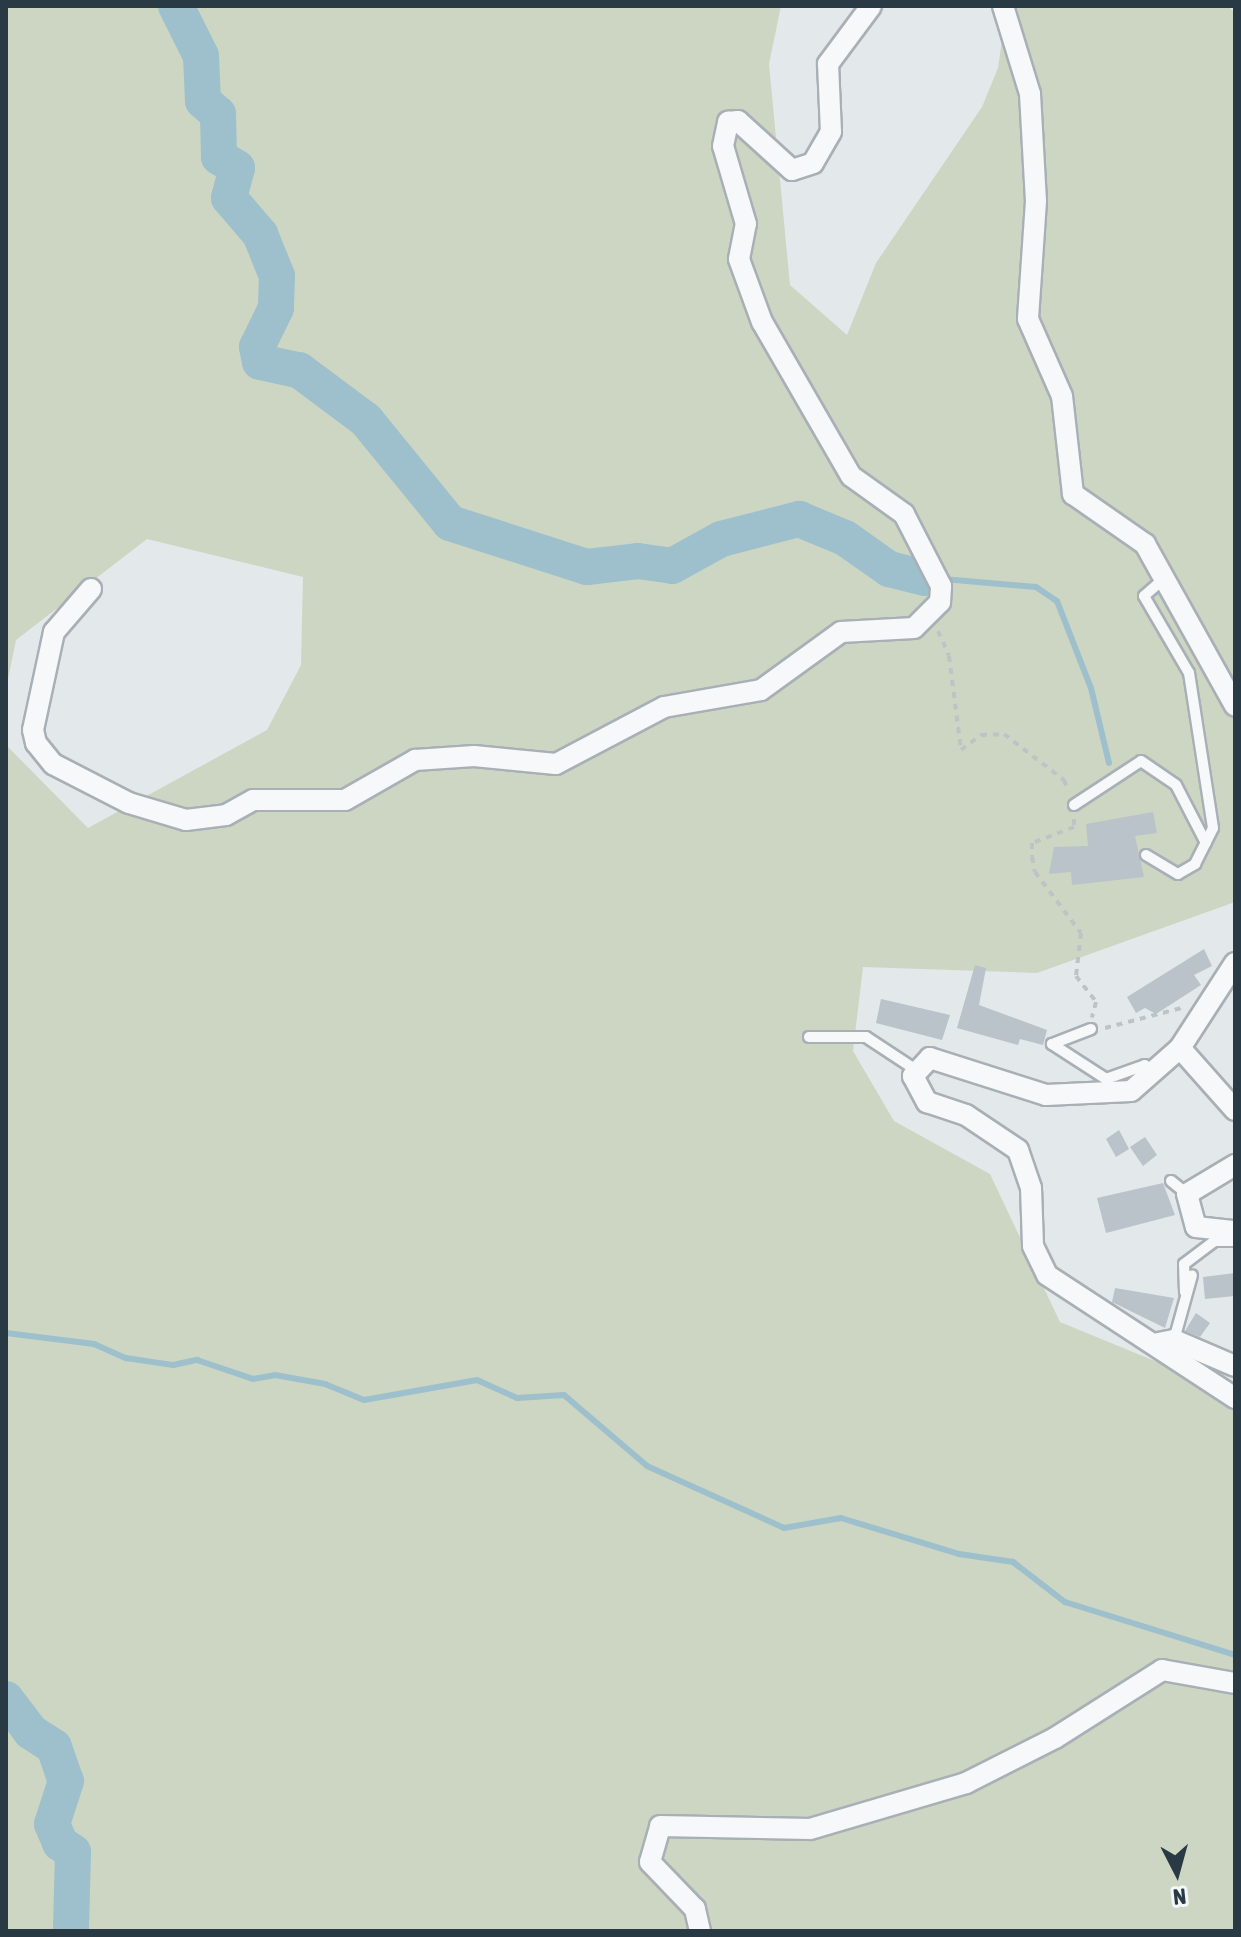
<!DOCTYPE html>
<style>
body{margin:0}
#map{position:relative;width:1241px;height:1937px;overflow:hidden;background:#e3e8eb;font-family:"Asap Condensed",sans-serif}
div>[style]{position:absolute}
.green>*{inset:0;background:#cdd6c3}
.stream>*{height:6px;margin:-3px;padding:0 3px;transform-origin:3px;border-radius:3px;background:#9dc0cc}
.river>*{height:36px;margin:-18px;padding:0 18px;transform-origin:18px;border-radius:18px;background:#9dc0cc}
.building>*{inset:0;background:#bac3c9}
.path>*{height:4px;margin-top:-2px;transform-origin:0;background:repeating-linear-gradient(90deg,#bdc3c6 0 6px,transparent 0 12px)}
.roads{filter:drop-shadow(2px 0 #a8b0b6) drop-shadow(-2px 0 #a8b0b6) drop-shadow(0 2px #a8b0b6) drop-shadow(0 -2px #a8b0b6)}
.lane>*{height:10px;margin:-5px;padding:0 5px;transform-origin:5px;border-radius:5px;background:#f6f8f9}
.street>*{height:20px;margin:-10px;padding:0 10px;transform-origin:10px;border-radius:10px;background:#f6f8f9}
span{translate:-50% -50%;white-space:nowrap;text-align:center;line-height:1.15;-webkit-text-stroke:6px #f3f7f8;paint-order:stroke}
.frame{position:absolute;inset:0;border:8px solid #2a3a44;pointer-events:none}
.north{position:absolute;left:1137px;top:1833px;width:80px;height:80px;-webkit-text-stroke:6px #f3f7f8;paint-order:stroke;rotate:174deg;font-size:22px;font-weight:700;line-height:32px;text-align:center;color:#2a3a44}
.north::after{content:'';display:block;margin:auto;width:28px;height:36px;background:#2a3a44;clip-path:polygon(50% 0,100% 100%,50% 72%,0 100%)}
</style>
<div id="map">
<div class="green">
<i style="clip-path:polygon(6px 6px,781px 6px,769px 64px,790px 285px,847px 335px,876px 263px,982px 107px,998px 68px,1007px 6px,1228px 6px,1235px 13px,1235px 902px,1037px 973px,863px 967px,853px 1051px,894px 1121px,990px 1174px,1060px 1322px,1235px 1394px,1235px 1931px,6px 1931px,6px 745px,88px 828px,267px 730px,301px 665px,303px 577px,147px 539px,16px 640px,6px 689px)"></i>
</div>
<div class="stream">
<i style="left:943px;top:579px;width:93px;rotate:4.9deg"></i>
<i style="left:1036px;top:587px;width:25px;rotate:34deg"></i>
<i style="left:1057px;top:601px;width:93px;rotate:68.7deg"></i>
<i style="left:1091px;top:688px;width:77px;rotate:76.5deg"></i>
<i style="left:6px;top:1333px;width:89px;rotate:7.1deg"></i>
<i style="left:94px;top:1344px;width:35px;rotate:24deg"></i>
<i style="left:126px;top:1358px;width:48px;rotate:8.5deg"></i>
<i style="left:173px;top:1365px;width:25px;rotate:-12deg"></i>
<i style="left:197px;top:1360px;width:59px;rotate:18.7deg"></i>
<i style="left:253px;top:1379px;width:22px;rotate:-10deg"></i>
<i style="left:275px;top:1375px;width:51px;rotate:10.2deg"></i>
<i style="left:325px;top:1384px;width:42px;rotate:22.3deg"></i>
<i style="left:364px;top:1400px;width:115px;rotate:-10deg"></i>
<i style="left:477px;top:1380px;width:44px;rotate:24.2deg"></i>
<i style="left:517px;top:1398px;width:47px;rotate:-3.7deg"></i>
<i style="left:564px;top:1395px;width:109px;rotate:40.5deg"></i>
<i style="left:647px;top:1466px;width:150px;rotate:24.3deg"></i>
<i style="left:784px;top:1528px;width:58px;rotate:-10deg"></i>
<i style="left:841px;top:1518px;width:123px;rotate:17deg"></i>
<i style="left:959px;top:1554px;width:55px;rotate:8.4deg"></i>
<i style="left:1013px;top:1562px;width:66px;rotate:37.6deg"></i>
<i style="left:1065px;top:1602px;width:178px;rotate:17.3deg"></i>
</div>
<div class="river">
<i style="left:176px;top:6px;width:56px;rotate:63.4deg"></i>
<i style="left:201px;top:56px;width:45px;rotate:87.5deg"></i>
<i style="left:203px;top:101px;width:20px;rotate:41deg"></i>
<i style="left:218px;top:114px;width:43px;rotate:88.7deg"></i>
<i style="left:219px;top:157px;width:21px;rotate:31deg"></i>
<i style="left:237px;top:168px;width:31px;rotate:105deg"></i>
<i style="left:229px;top:198px;width:48px;rotate:49.3deg"></i>
<i style="left:260px;top:234px;width:45px;rotate:68deg"></i>
<i style="left:277px;top:276px;width:32px;rotate:92deg"></i>
<i style="left:276px;top:308px;width:43px;rotate:116deg"></i>
<i style="left:257px;top:347px;width:15px;rotate:79deg"></i>
<i style="left:260px;top:362px;width:40px;rotate:12deg"></i>
<i style="left:299px;top:370px;width:84px;rotate:36.7deg"></i>
<i style="left:366px;top:420px;width:133px;rotate:50.8deg"></i>
<i style="left:450px;top:523px;width:144px;rotate:17.8deg"></i>
<i style="left:587px;top:567px;width:51px;rotate:-6.7deg"></i>
<i style="left:638px;top:561px;width:34px;rotate:8deg"></i>
<i style="left:672px;top:566px;width:56px;rotate:-28.9deg"></i>
<i style="left:721px;top:539px;width:81px;rotate:-14.4deg"></i>
<i style="left:799px;top:519px;width:50px;rotate:22.4deg"></i>
<i style="left:845px;top:538px;width:54px;rotate:35.2deg"></i>
<i style="left:889px;top:569px;width:37px;rotate:14deg"></i>
<i style="left:6px;top:1699px;width:41px;rotate:52.9deg"></i>
<i style="left:31px;top:1732px;width:27px;rotate:33deg"></i>
<i style="left:54px;top:1747px;width:36px;rotate:71deg"></i>
<i style="left:66px;top:1781px;width:45px;rotate:108deg"></i>
<i style="left:52px;top:1824px;width:21px;rotate:67deg"></i>
<i style="left:60px;top:1843px;width:16px;rotate:35deg"></i>
<i style="left:73px;top:1852px;width:79px;rotate:91.5deg"></i>
</div>
<div class="building">
<i style="clip-path:polygon(1153px 812px,1157px 833px,1135px 836px,1144px 877px,1072px 885px,1071px 872px,1049px 874px,1054px 847px,1088px 846px,1086px 824px)"></i>
<i style="clip-path:polygon(1204px 949px,1212px 966px,1194px 975px,1201px 985px,1156px 1014px,1145px 1008px,1136px 1013px,1127px 997px)"></i>
<i style="clip-path:polygon(975px 965px,986px 968px,979px 1005px,1047px 1030px,1043px 1045px,1020px 1039px,1018px 1045px,957px 1028px)"></i>
<i style="clip-path:polygon(881px 999px,950px 1015px,942px 1040px,876px 1023px)"></i>
<i style="clip-path:polygon(1119px 1130px,1129px 1149px,1116px 1157px,1106px 1139px)"></i>
<i style="clip-path:polygon(1145px 1137px,1157px 1155px,1143px 1166px,1130px 1147px)"></i>
<i style="clip-path:polygon(1163px 1183px,1175px 1215px,1106px 1233px,1097px 1198px)"></i>
<i style="clip-path:polygon(1235px 1273px,1235px 1296px,1205px 1299px,1203px 1277px)"></i>
<i style="clip-path:polygon(1115px 1288px,1174px 1298px,1165px 1328px,1112px 1302px)"></i>
<i style="clip-path:polygon(1196px 1313px,1210px 1323px,1200px 1337px,1185px 1331px)"></i>
</div>
<div class="path">
<i style="left:938px;top:631px;width:27px;rotate:66deg"></i>
<i style="left:949px;top:656px;width:95px;rotate:82.7deg"></i>
<i style="left:961px;top:750px;width:25px;rotate:-37deg"></i>
<i style="left:981px;top:735px;width:23px;rotate:-2deg"></i>
<i style="left:1004px;top:734px;width:76px;rotate:37.5deg"></i>
<i style="left:1064px;top:780px;width:12px;rotate:70deg"></i>
<i style="left:1074px;top:819px;width:8px;rotate:90deg"></i>
<i style="left:1074px;top:827px;width:45px;rotate:159.1deg"></i>
<i style="left:1032px;top:843px;width:14px;rotate:90deg"></i>
<i style="left:1032px;top:857px;width:15px;rotate:79deg"></i>
<i style="left:1035px;top:872px;width:76px;rotate:53deg"></i>
<i style="left:1081px;top:933px;width:43px;rotate:96.6deg"></i>
<i style="left:1076px;top:976px;width:33px;rotate:52deg"></i>
<i style="left:1096px;top:1002px;width:16px;rotate:105deg"></i>
<i style="left:1105px;top:1028px;width:79px;rotate:-14.7deg"></i>
</div>
<div class="roads">
<div class="lane">
<i style="left:1074px;top:805px;width:80px;rotate:-33.3deg"></i>
<i style="left:1141px;top:761px;width:42px;rotate:34.4deg"></i>
<i style="left:1176px;top:785px;width:65px;rotate:62.7deg"></i>
<i style="left:1146px;top:855px;width:37px;rotate:31deg"></i>
<i style="left:1178px;top:874px;width:20px;rotate:-30deg"></i>
<i style="left:1195px;top:864px;width:40px;rotate:-63.4deg"></i>
<i style="left:1213px;top:828px;width:157px;rotate:-98.8deg"></i>
<i style="left:1189px;top:673px;width:89px;rotate:-120.3deg"></i>
<i style="left:1144px;top:596px;width:28px;rotate:-41deg"></i>
<i style="left:1091px;top:1029px;width:42px;rotate:159deg"></i>
<i style="left:1052px;top:1044px;width:64px;rotate:32.9deg"></i>
<i style="left:1106px;top:1079px;width:41px;rotate:-19.7deg"></i>
<i style="left:1145px;top:1065px;width:12px;rotate:48deg"></i>
<i style="left:809px;top:1037px;width:57px"></i>
<i style="left:866px;top:1037px;width:60px;rotate:33.4deg"></i>
<i style="left:1171px;top:1181px;width:21px;rotate:39deg"></i>
<i style="left:1185px;top:1292px;width:28px;rotate:-92deg"></i>
<i style="left:1184px;top:1264px;width:39px;rotate:-37deg"></i>
<i style="left:1215px;top:1241px;width:20px"></i>
<i style="left:1174px;top:1340px;width:67px;rotate:-74.5deg"></i>
</div>
<div class="street">
<i style="left:1003px;top:6px;width:92px;rotate:72.9deg"></i>
<i style="left:1030px;top:94px;width:107px;rotate:86.8deg"></i>
<i style="left:1036px;top:201px;width:118px;rotate:93.9deg"></i>
<i style="left:1028px;top:319px;width:84px;rotate:66.2deg"></i>
<i style="left:1062px;top:396px;width:99px;rotate:83.6deg"></i>
<i style="left:1073px;top:494px;width:88px;rotate:34.8deg"></i>
<i style="left:1145px;top:544px;width:185px;rotate:60.9deg"></i>
<i style="left:91px;top:589px;width:57px;rotate:130.7deg"></i>
<i style="left:54px;top:632px;width:100px;rotate:102.1deg"></i>
<i style="left:33px;top:730px;width:13px;rotate:77deg"></i>
<i style="left:36px;top:743px;width:27px;rotate:51deg"></i>
<i style="left:53px;top:764px;width:85px;rotate:27.2deg"></i>
<i style="left:129px;top:803px;width:59px;rotate:16.6deg"></i>
<i style="left:186px;top:820px;width:40px;rotate:-7.1deg"></i>
<i style="left:226px;top:815px;width:31px;rotate:-29deg"></i>
<i style="left:253px;top:800px;width:92px"></i>
<i style="left:345px;top:800px;width:81px;rotate:-29.7deg"></i>
<i style="left:415px;top:760px;width:59px;rotate:-3.9deg"></i>
<i style="left:474px;top:756px;width:82px;rotate:5.6deg"></i>
<i style="left:556px;top:764px;width:122px;rotate:-27.8deg"></i>
<i style="left:664px;top:707px;width:98px;rotate:-9.9deg"></i>
<i style="left:761px;top:690px;width:99px;rotate:-35.9deg"></i>
<i style="left:841px;top:632px;width:73px;rotate:-3.1deg"></i>
<i style="left:914px;top:628px;width:37px;rotate:-45deg"></i>
<i style="left:940px;top:602px;width:16px;rotate:-86deg"></i>
<i style="left:941px;top:586px;width:81px;rotate:-117.2deg"></i>
<i style="left:904px;top:514px;width:65px;rotate:-144.4deg"></i>
<i style="left:851px;top:476px;width:178px;rotate:-120deg"></i>
<i style="left:762px;top:322px;width:67px;rotate:-110.1deg"></i>
<i style="left:739px;top:259px;width:36px;rotate:-79deg"></i>
<i style="left:746px;top:224px;width:81px;rotate:-106.4deg"></i>
<i style="left:723px;top:146px;width:25px;rotate:-78deg"></i>
<i style="left:728px;top:122px;width:10px;rotate:-6deg"></i>
<i style="left:738px;top:121px;width:73px;rotate:42.2deg"></i>
<i style="left:792px;top:170px;width:22px;rotate:-18deg"></i>
<i style="left:813px;top:163px;width:36px;rotate:-60deg"></i>
<i style="left:831px;top:132px;width:68px;rotate:-92.5deg"></i>
<i style="left:828px;top:64px;width:72px;rotate:-53.4deg"></i>
<i style="left:1235px;top:963px;width:101px;rotate:122.9deg"></i>
<i style="left:1180px;top:1048px;width:65px;rotate:138.7deg"></i>
<i style="left:1131px;top:1091px;width:85px;rotate:177.3deg"></i>
<i style="left:1046px;top:1095px;width:122px;rotate:-162.3deg"></i>
<i style="left:930px;top:1058px;width:25px;rotate:133deg"></i>
<i style="left:913px;top:1076px;width:30px;rotate:62deg"></i>
<i style="left:927px;top:1102px;width:41px;rotate:18.4deg"></i>
<i style="left:966px;top:1115px;width:63px;rotate:33.9deg"></i>
<i style="left:1018px;top:1150px;width:40px;rotate:71.1deg"></i>
<i style="left:1031px;top:1188px;width:58px;rotate:88deg"></i>
<i style="left:1033px;top:1246px;width:32px;rotate:64deg"></i>
<i style="left:1047px;top:1275px;width:225px;rotate:33.2deg"></i>
<i style="left:1180px;top:1048px;width:83px;rotate:48.4deg"></i>
<i style="left:1235px;top:1165px;width:56px;rotate:148.9deg"></i>
<i style="left:1187px;top:1194px;width:34px;rotate:75deg"></i>
<i style="left:1196px;top:1227px;width:39px;rotate:6deg"></i>
<i style="left:1158px;top:1343px;width:16px;rotate:-11deg"></i>
<i style="left:1174px;top:1340px;width:66px;rotate:23.1deg"></i>
<i style="left:700px;top:1931px;width:23px;rotate:-103deg"></i>
<i style="left:695px;top:1909px;width:65px;rotate:-133.8deg"></i>
<i style="left:650px;top:1862px;width:37px;rotate:-74deg"></i>
<i style="left:660px;top:1826px;width:150px;rotate:1.1deg"></i>
<i style="left:810px;top:1829px;width:163px;rotate:-16.4deg"></i>
<i style="left:966px;top:1783px;width:100px;rotate:-26.8deg"></i>
<i style="left:1055px;top:1738px;width:127px;rotate:-32.4deg"></i>
<i style="left:1162px;top:1670px;width:74px;rotate:10.1deg"></i>
</div>
</div>
<div class="frame"></div>
<div class="north">N</div>
</div>
